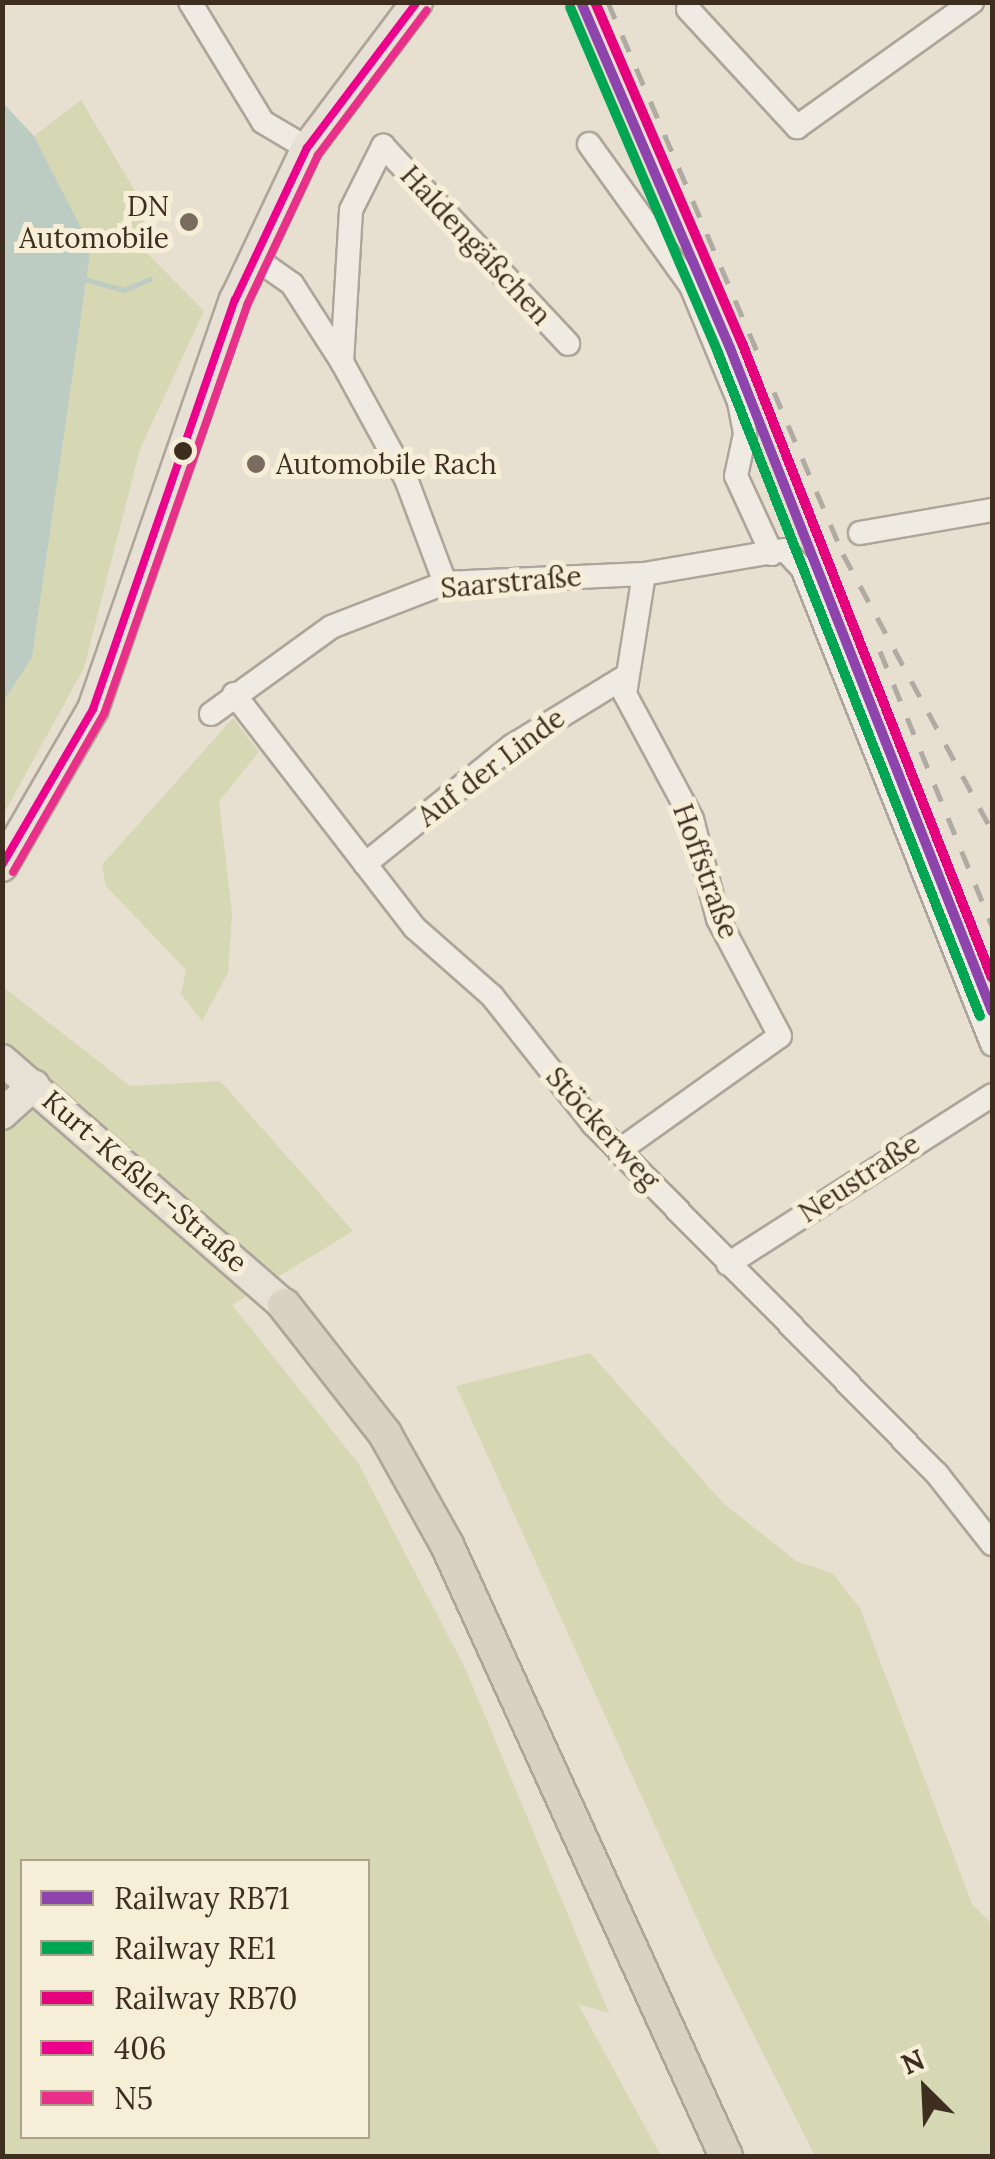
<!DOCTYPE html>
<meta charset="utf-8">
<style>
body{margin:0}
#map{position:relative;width:995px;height:2159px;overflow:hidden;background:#e7e0d1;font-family:Lora,serif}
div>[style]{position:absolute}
.green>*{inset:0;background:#d6d7b3}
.water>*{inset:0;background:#bcccc2}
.stream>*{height:5px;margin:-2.5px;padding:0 2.5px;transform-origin:2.5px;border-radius:2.5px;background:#bcccc2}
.roads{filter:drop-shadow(2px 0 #ada599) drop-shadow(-2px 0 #ada599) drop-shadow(0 2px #ada599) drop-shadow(0 -2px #ada599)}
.minor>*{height:22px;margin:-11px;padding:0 11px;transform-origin:11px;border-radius:11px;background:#efebe3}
.major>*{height:30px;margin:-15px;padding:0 15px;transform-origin:15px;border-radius:15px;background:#e6e1d4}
.highway>*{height:32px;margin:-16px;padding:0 16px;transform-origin:16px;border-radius:16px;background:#dad1c2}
.rail>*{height:5px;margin-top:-2.5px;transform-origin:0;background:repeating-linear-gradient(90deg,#afaaa2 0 18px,transparent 0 36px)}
.bus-1>*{height:8px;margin:-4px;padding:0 4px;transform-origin:4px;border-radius:4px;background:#ec008c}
.bus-2>*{height:8px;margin:-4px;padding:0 4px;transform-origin:4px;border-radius:4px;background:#e8308a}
.rail-1>*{height:10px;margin:-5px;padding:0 5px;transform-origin:5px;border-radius:5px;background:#8e44ad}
.rail-2>*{height:10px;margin:-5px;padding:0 5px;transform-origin:5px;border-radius:5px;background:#00a651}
.rail-3>*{height:10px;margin:-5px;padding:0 5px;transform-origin:5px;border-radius:5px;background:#e5007d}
.dots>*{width:28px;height:28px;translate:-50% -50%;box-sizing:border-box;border:5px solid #f7eed8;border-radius:50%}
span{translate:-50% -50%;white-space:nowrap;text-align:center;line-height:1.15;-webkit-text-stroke:10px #f7eed8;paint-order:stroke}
.poi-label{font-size:28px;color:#3d2e20}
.right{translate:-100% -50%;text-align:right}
.left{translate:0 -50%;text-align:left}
.street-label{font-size:28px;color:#3d2e20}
.frame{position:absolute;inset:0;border:5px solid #3d2e20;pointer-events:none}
.legend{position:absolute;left:20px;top:1859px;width:350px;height:280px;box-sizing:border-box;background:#f7eed8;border:2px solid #ada18e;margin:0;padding:12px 18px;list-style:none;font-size:30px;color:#3d2e20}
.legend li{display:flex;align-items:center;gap:20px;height:50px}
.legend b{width:50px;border:2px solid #ada18e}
.north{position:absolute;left:875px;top:2039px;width:100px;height:100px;-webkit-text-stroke:8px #f7eed8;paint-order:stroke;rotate:336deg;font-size:28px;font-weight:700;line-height:40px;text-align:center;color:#3d2e20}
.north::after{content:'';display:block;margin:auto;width:35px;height:45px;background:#3d2e20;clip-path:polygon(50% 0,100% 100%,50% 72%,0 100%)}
</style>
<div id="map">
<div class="green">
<i style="clip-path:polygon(81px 100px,138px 196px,147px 253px,204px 311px,140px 449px,84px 668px,3px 815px,3px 702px,32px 658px,91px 247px,34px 136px)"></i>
<i style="clip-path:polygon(233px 718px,259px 752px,219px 801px,232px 914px,228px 973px,202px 1021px,181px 994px,186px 970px,106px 886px,102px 865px)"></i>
<i style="clip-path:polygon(evenodd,2px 986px,130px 1086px,220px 1081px,353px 1231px,232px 1305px,358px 1463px,466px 1670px,609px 2013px,578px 2004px,661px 2156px,3px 2156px,2px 986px,22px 1862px,368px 1862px,368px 2136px,22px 2136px,22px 1862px)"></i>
<i style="clip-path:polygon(590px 1353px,723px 1503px,796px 1561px,832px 1573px,860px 1608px,972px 1904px,992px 1924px,992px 2156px,815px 2156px,713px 1954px,456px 1386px)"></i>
</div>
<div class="water">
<i style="clip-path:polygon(2px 102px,34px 136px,91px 247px,32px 658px,3px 702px)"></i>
</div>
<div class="stream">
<i style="left:81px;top:278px;width:45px;rotate:15.6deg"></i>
<i style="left:124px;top:290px;width:28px;rotate:-23deg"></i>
</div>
<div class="roads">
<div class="minor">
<i style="left:190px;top:2px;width:140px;rotate:58.7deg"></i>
<i style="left:263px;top:122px;width:51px;rotate:30.6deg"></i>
<i style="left:688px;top:9px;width:161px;rotate:47.3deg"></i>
<i style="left:797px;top:127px;width:215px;rotate:-35.5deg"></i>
<i style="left:589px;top:144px;width:175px;rotate:54.3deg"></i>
<i style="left:691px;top:286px;width:126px;rotate:67.5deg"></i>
<i style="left:739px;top:402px;width:33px;rotate:79deg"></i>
<i style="left:745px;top:434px;width:43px;rotate:102.1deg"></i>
<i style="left:736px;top:476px;width:86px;rotate:65.2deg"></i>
<i style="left:255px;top:258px;width:45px;rotate:35.1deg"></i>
<i style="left:292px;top:284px;width:93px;rotate:57.3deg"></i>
<i style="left:342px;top:362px;width:133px;rotate:61.3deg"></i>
<i style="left:406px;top:479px;width:111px;rotate:69.4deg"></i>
<i style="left:342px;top:362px;width:152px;rotate:-86.6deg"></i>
<i style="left:351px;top:210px;width:72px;rotate:-63.4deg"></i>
<i style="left:383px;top:146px;width:271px;rotate:46.9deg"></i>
<i style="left:860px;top:533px;width:134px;rotate:-9.9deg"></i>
<i style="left:234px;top:694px;width:296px;rotate:52.3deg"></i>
<i style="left:415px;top:928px;width:103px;rotate:41.4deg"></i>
<i style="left:492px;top:996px;width:163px;rotate:51.7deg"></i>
<i style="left:593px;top:1124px;width:491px;rotate:45.5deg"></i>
<i style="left:937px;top:1474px;width:89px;rotate:51.8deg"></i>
<i style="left:211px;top:714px;width:148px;rotate:-35.9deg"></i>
<i style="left:331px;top:627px;width:122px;rotate:-21.1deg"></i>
<i style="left:445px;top:583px;width:199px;rotate:-2.6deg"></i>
<i style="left:644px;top:574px;width:143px;rotate:-9.7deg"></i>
<i style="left:785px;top:550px;width:25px;rotate:47deg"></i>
<i style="left:802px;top:568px;width:513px;rotate:68.24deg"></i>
<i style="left:365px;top:864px;width:189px;rotate:-38.8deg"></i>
<i style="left:512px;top:746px;width:130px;rotate:-31.5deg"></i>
<i style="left:620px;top:1150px;width:196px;rotate:-35.5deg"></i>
<i style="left:780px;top:1036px;width:132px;rotate:-117.9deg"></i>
<i style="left:718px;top:919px;width:103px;rotate:-104.6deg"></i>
<i style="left:692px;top:819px;width:142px;rotate:-118.2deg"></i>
<i style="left:625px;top:694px;width:121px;rotate:-81deg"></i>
<i style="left:728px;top:1264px;width:313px;rotate:-32.6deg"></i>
</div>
<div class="major">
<i style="left:2px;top:866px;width:181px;rotate:-59.9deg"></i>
<i style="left:93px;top:709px;width:433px;rotate:-70.9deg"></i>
<i style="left:235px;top:300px;width:168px;rotate:-64.7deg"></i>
<i style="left:307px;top:148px;width:183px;rotate:-53deg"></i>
<i style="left:2px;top:1060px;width:374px;rotate:41deg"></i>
<i style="left:2px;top:1114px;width:43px;rotate:-42.2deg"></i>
</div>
<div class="highway">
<i style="left:284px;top:1305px;width:164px;rotate:51.9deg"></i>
<i style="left:385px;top:1434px;width:127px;rotate:60.8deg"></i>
<i style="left:447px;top:1545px;width:672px;rotate:65.46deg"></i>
</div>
</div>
<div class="rail">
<i style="left:608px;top:2px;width:395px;rotate:66.9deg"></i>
<i style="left:774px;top:392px;width:176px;rotate:66.9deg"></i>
<i style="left:843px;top:554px;width:315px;rotate:61.7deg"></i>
<i style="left:880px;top:651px;width:297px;rotate:67.8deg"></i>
</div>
<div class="bus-1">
<i style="left:2px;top:865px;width:181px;rotate:-59.7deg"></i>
<i style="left:93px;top:709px;width:433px;rotate:-70.9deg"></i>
<i style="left:235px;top:300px;width:168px;rotate:-64.7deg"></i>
<i style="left:307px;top:148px;width:183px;rotate:-53deg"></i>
</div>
<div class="bus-2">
<i style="left:13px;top:872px;width:182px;rotate:-60.1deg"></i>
<i style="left:104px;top:714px;width:433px;rotate:-70.7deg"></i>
<i style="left:247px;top:305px;width:166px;rotate:-64.7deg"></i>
<i style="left:318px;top:155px;width:181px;rotate:-53.1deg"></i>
</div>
<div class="rail-1">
<i style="left:581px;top:2px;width:377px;rotate:66.7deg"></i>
<i style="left:730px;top:348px;width:713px;rotate:68.44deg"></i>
</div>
<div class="rail-2">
<i style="left:570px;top:7px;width:376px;rotate:66.8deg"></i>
<i style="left:718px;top:353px;width:713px;rotate:68.44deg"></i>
</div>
<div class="rail-3">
<i style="left:595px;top:2px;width:371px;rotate:66.7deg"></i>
<i style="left:742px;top:343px;width:682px;rotate:68.51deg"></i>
</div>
<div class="dots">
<i style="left:189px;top:222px;background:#786c5e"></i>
<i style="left:183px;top:451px;background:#3d2e20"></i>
<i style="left:256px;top:464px;background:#786c5e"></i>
</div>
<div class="poi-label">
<span class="right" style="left:169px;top:222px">DN<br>Automobile</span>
<span class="left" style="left:276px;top:464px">Automobile Rach</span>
</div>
<div class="street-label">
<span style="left:476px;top:245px;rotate:47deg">Haldengäßchen</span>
<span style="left:511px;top:582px;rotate:-5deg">Saarstraße</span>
<span style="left:491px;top:767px;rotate:-37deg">Auf der Linde</span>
<span style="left:706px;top:871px;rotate:70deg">Hoffstraße</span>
<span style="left:603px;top:1128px;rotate:48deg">Stöckerweg</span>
<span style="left:859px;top:1178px;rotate:-33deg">Neustraße</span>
<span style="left:145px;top:1181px;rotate:41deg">Kurt-Keßler-Straße</span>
</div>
<div class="frame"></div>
<ul class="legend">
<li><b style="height:12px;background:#8e44ad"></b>Railway RB71</li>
<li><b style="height:12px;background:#00a651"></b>Railway RE1</li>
<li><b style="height:12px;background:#e5007d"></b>Railway RB70</li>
<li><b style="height:12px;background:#ec008c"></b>406</li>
<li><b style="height:12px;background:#e8308a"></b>N5</li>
</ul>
<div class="north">N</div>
</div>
